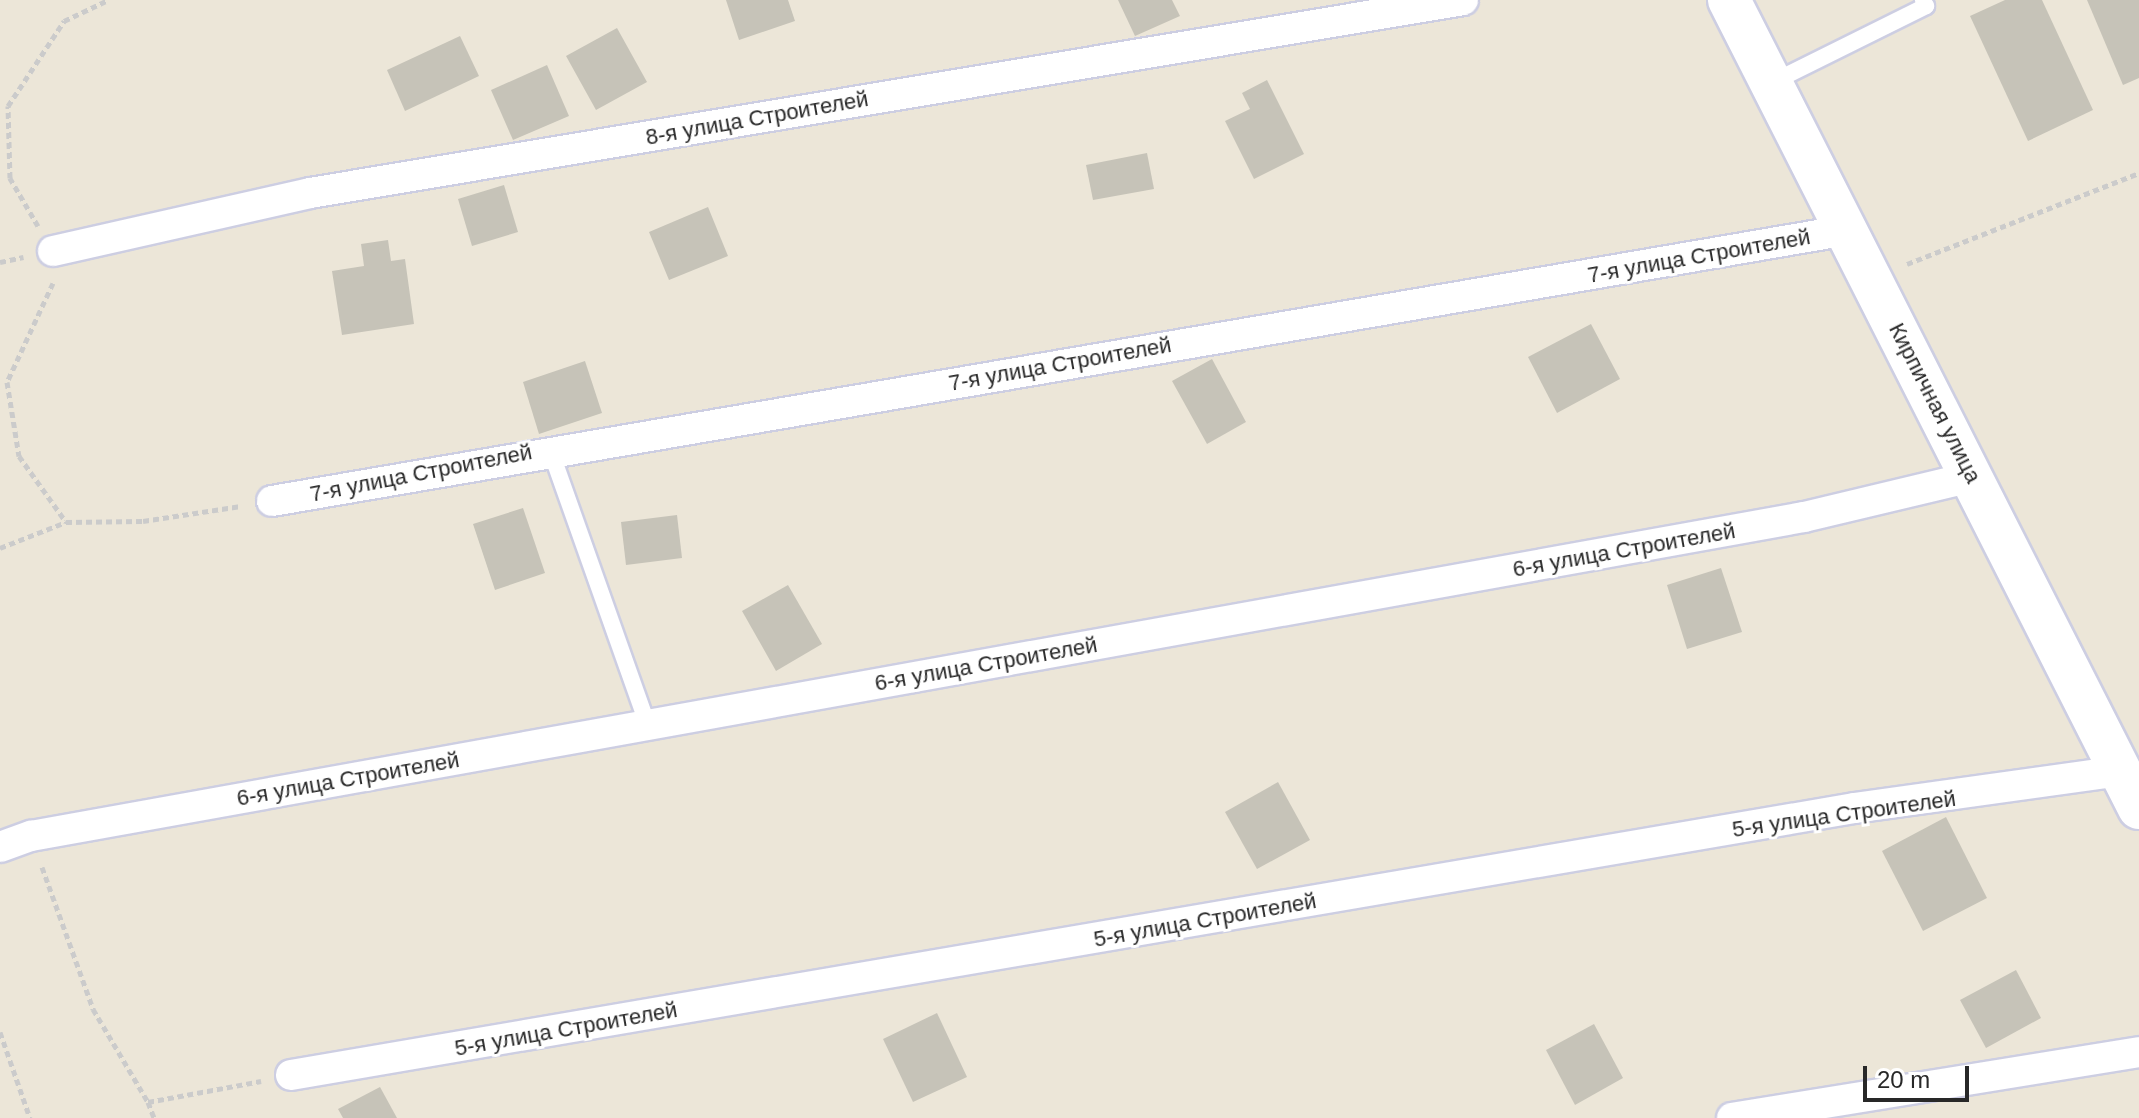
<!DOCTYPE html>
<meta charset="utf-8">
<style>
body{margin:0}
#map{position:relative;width:2139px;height:1118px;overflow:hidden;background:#ece6d8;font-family:Helvetica,sans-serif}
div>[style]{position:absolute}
.building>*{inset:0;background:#c6c3b8}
.path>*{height:5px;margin-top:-2.5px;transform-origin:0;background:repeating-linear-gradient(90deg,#cbcbcb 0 6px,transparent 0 10px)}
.roads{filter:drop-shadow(2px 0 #cdcee2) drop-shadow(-2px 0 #cdcee2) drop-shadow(0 2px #cdcee2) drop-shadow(0 -2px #cdcee2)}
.lane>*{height:16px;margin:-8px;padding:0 8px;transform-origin:8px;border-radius:8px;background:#fff}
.street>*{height:30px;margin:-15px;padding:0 15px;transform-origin:15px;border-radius:15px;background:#fff}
.secondary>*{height:42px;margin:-21px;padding:0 21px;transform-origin:21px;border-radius:21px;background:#fff}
span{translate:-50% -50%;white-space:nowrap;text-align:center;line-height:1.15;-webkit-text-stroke:6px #fff;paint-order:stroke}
.street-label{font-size:22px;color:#282828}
.scale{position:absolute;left:1863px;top:1066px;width:106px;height:36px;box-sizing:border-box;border:4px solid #282828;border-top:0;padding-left:10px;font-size:24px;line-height:28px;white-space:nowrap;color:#282828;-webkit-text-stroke:6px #fff;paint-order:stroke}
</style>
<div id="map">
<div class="building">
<i style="clip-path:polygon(726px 0,788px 0,795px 21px,739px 40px)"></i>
<i style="clip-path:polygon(1118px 0,1172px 0,1180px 16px,1135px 36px)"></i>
<i style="clip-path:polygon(2005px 0,2042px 0,2093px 110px,2028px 141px,1970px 16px)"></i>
<i style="clip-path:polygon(2087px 0,2139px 0,2139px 78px,2123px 85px)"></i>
<i style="clip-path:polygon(617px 28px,647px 82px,596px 110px,566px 56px)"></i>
<i style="clip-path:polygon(460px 36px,479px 76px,405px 111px,387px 70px)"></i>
<i style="clip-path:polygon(547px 65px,569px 116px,513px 140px,491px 90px)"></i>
<i style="clip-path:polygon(1267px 80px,1304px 154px,1254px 179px,1225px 121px,1250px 109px,1242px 93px)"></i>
<i style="clip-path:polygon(1147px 153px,1154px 189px,1093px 200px,1086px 165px)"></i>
<i style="clip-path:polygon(504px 185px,518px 232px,472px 246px,458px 199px)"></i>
<i style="clip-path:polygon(708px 207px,728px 256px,669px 280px,649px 232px)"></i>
<i style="clip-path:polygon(388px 240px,391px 261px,405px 259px,414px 324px,342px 335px,332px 271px,364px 266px,361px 244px)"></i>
<i style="clip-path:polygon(1591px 324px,1620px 379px,1557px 413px,1528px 357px)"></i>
<i style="clip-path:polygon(1212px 359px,1246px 422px,1207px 444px,1172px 381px)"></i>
<i style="clip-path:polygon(585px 361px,602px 413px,539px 434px,523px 382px)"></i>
<i style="clip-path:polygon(523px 508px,545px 573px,495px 590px,473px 524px)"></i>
<i style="clip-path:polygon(677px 515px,682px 558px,626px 565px,621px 522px)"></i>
<i style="clip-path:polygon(1721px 568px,1742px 632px,1687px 649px,1667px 585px)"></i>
<i style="clip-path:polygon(788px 585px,822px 644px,776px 671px,742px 611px)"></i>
<i style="clip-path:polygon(1278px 782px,1310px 840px,1257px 869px,1225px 812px)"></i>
<i style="clip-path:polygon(1946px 817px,1987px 898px,1923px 931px,1882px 851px)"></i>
<i style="clip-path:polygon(2016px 970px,2041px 1018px,1986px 1048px,1960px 1000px)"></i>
<i style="clip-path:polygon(937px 1013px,967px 1077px,913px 1102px,883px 1039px)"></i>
<i style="clip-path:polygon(1594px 1024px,1623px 1078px,1575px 1105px,1546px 1050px)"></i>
<i style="clip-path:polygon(380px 1087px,397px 1118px,343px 1118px,338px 1109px)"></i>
</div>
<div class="path">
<i style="left:38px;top:226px;width:56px;rotate:-120.3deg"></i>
<i style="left:10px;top:178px;width:72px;rotate:-91.6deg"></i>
<i style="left:8px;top:106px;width:102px;rotate:-56.6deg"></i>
<i style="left:64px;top:21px;width:49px;rotate:-25.5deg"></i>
<i style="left:0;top:262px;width:24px;rotate:-12deg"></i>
<i style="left:1907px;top:264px;width:249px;rotate:-21.4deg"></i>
<i style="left:53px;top:283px;width:109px;rotate:114.9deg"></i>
<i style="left:7px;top:382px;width:75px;rotate:80.8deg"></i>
<i style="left:19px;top:456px;width:81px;rotate:54.5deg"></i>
<i style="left:0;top:548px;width:71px;rotate:-21.5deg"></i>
<i style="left:66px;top:522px;width:77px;rotate:-0.7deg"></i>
<i style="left:143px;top:521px;width:99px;rotate:-8.7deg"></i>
<i style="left:42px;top:867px;width:151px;rotate:70.2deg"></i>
<i style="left:93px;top:1009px;width:108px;rotate:59.4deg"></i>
<i style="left:148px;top:1102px;width:115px;rotate:-10.5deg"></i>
<i style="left:0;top:1032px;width:91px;rotate:70.8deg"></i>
<i style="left:148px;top:1102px;width:17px;rotate:69deg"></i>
</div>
<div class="roads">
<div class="lane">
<i style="left:1773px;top:82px;width:171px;rotate:-26.4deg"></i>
<i style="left:1926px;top:6px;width:7px;rotate:-117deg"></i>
<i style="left:550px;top:449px;width:293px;rotate:70.5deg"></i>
</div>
<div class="street">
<i style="left:53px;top:251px;width:263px;rotate:-12.7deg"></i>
<i style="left:310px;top:193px;width:1169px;rotate:-9.5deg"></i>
<i style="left:272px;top:501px;width:1599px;rotate:-9.76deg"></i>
<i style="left:0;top:847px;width:33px;rotate:-20deg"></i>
<i style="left:31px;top:836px;width:1801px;rotate:-10.2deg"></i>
<i style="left:1804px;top:517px;width:173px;rotate:-13.4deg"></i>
<i style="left:291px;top:1075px;width:1586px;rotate:-9.69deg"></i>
<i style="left:1854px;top:808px;width:268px;rotate:-7.9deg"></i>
<i style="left:1732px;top:1118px;width:412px;rotate:-9.2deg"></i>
</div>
<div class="secondary">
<i style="left:1729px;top:0;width:906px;rotate:63.1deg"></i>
</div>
</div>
<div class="street-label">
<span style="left:757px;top:118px;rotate:-10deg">8-я улица Строителей</span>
<span style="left:1699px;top:256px;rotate:-10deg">7-я улица Строителей</span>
<span style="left:1060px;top:364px;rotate:-10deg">7-я улица Строителей</span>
<span style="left:1935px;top:403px;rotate:63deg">Кирпичная улица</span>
<span style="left:421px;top:473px;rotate:-11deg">7-я улица Строителей</span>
<span style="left:1624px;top:550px;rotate:-10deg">6-я улица Строителей</span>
<span style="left:986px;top:664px;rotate:-10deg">6-я улица Строителей</span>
<span style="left:348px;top:779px;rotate:-10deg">6-я улица Строителей</span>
<span style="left:1844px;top:814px;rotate:-8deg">5-я улица Строителей</span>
<span style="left:1205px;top:920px;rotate:-10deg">5-я улица Строителей</span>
<span style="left:566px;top:1029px;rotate:-10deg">5-я улица Строителей</span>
</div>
<div class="scale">20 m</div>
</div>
